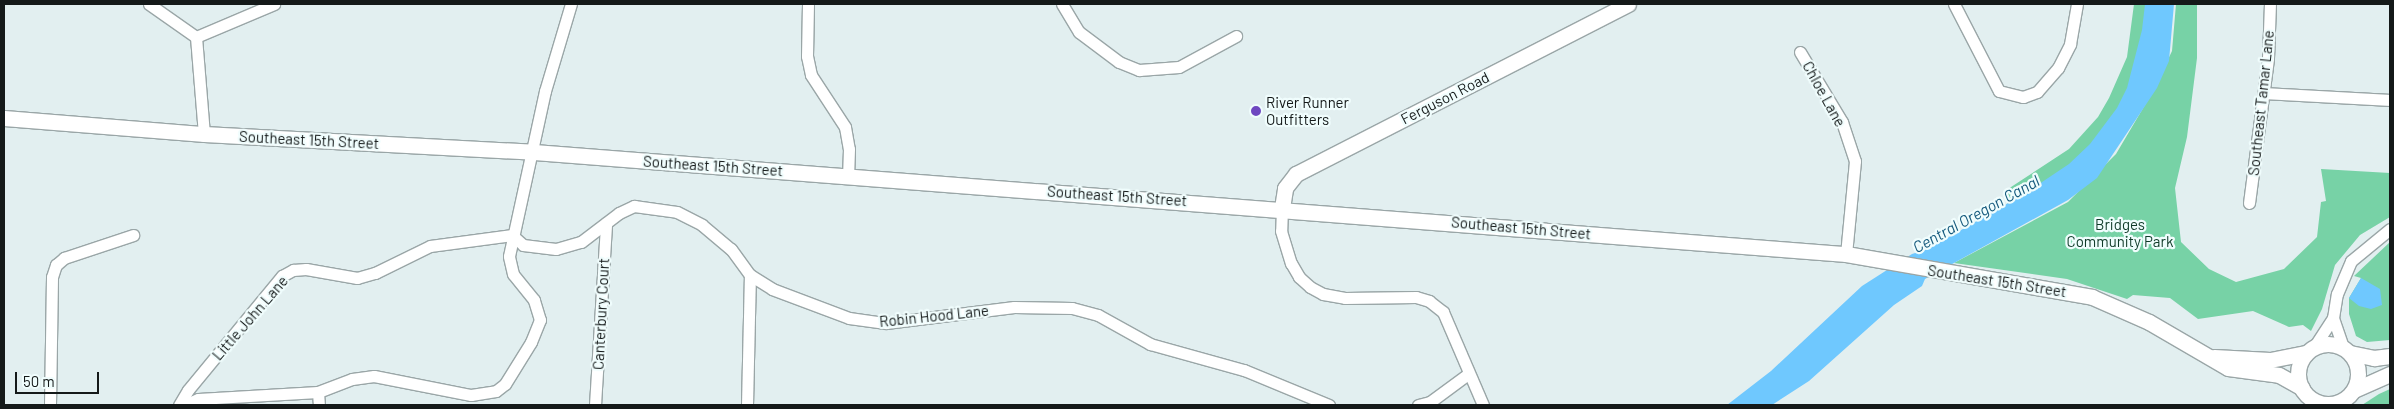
<!DOCTYPE html>
<style>
body{margin:0}
#map{position:relative;width:2394px;height:409px;overflow:hidden;background:#e2eff0;font-family:Barlow,sans-serif}
div>[style]{position:absolute}
.green>*{inset:0;background:#77d2a6}
.water>*{inset:0;background:#6fc8fe}
.roads{filter:drop-shadow(1px 0 #9aa6a7) drop-shadow(-1px 0 #9aa6a7) drop-shadow(0 1px #9aa6a7) drop-shadow(0 -1px #9aa6a7)}
.street>*{height:11px;margin:-5.5px;padding:0 5.5px;transform-origin:5.5px;border-radius:5.5px;background:#fff}
.secondary>*{height:15px;margin:-7.5px;padding:0 7.5px;transform-origin:7.5px;border-radius:7.5px;background:#fff}
.secondary>.ring{margin:-7.5px;padding:0;box-sizing:content-box;background:none;border:15px solid #fff;border-radius:50%}
.dots>*{width:14px;height:14px;translate:-50% -50%;box-sizing:border-box;border:2px solid #f0fdfd;border-radius:50%}
span{translate:-50% -50%;white-space:nowrap;text-align:center;line-height:1.15;-webkit-text-stroke:4.5px #f0fdfd;paint-order:stroke}
.street-label{font-size:15px;color:#141919}
.poi-label{font-size:15px;color:#141919}
.left{translate:0 -50%;text-align:left}
.park-label{font-size:15px;color:#0f3a28}
.water-label{font-size:16px;color:#175b7e;font-style:italic}
.frame{position:absolute;inset:0;border:5px solid #141919;pointer-events:none}
.scale{position:absolute;left:15px;top:372px;width:84px;height:22px;box-sizing:border-box;border:2px solid #141919;border-top:0;padding-left:6px;font-size:15px;line-height:18px;white-space:nowrap;color:#141919;-webkit-text-stroke:4px #f0fdfd;paint-order:stroke}
</style>
<div id="map">
<div class="green">
<i style="clip-path:polygon(2134px 4px,2160px 4px,2126px 121px,2007px 219px,2008px 189px,2069px 149px,2098px 117px,2109px 98px,2127px 57px)"></i>
<i style="clip-path:polygon(2176px 4px,2197px 4px,2197px 58px,2187px 137px,2175px 188px,2181px 242px,2209px 269px,2236px 282px,2284px 269px,2317px 237px,2321px 202px,2326px 201px,2321px 169px,2390px 173px,2390px 217px,2360px 235px,2335px 265px,2322px 309px,2311px 331px,2303px 325px,2289px 327px,2253px 311px,2198px 319px,2170px 298px,2133px 295px,2127px 299px,2067px 279px,1954px 263px,2068px 202px,2116px 154px,2152px 93px,2172px 51px)"></i>
<i style="clip-path:polygon(2390px 242px,2390px 340px,2367px 342px,2356px 336px,2349px 314px,2349px 298px,2361px 278px,2354px 276px)"></i>
<i style="clip-path:polygon(2390px 389px,2390px 405px,2362px 405px,2379px 394px)"></i>
</div>
<div class="water">
<i style="clip-path:polygon(2145px 4px,2174px 4px,2169px 61px,2157px 88px,2097px 178px,2068px 200px,1925px 279px,1922px 286px,1894px 305px,1809px 381px,1772px 405px,1727px 405px,1771px 371px,1862px 286px,1912px 254px,1928px 249px,2024px 194px,2069px 164px,2090px 144px,2117px 108px,2127px 88px,2142px 30px)"></i>
<i style="clip-path:polygon(2361px 278px,2380px 289px,2382px 305px,2371px 309px,2359px 306px,2349px 298px)"></i>
</div>
<div class="roads">
<div class="street">
<i style="left:149px;top:4px;width:57px;rotate:35.1deg"></i>
<i style="left:808px;top:4px;width:52px;rotate:91.1deg"></i>
<i style="left:807px;top:56px;width:19px;rotate:78deg"></i>
<i style="left:811px;top:75px;width:62px;rotate:56.8deg"></i>
<i style="left:845px;top:127px;width:22px;rotate:80deg"></i>
<i style="left:849px;top:149px;width:27px;rotate:92deg"></i>
<i style="left:1062px;top:4px;width:33px;rotate:59deg"></i>
<i style="left:1079px;top:32px;width:50px;rotate:36.9deg"></i>
<i style="left:1119px;top:62px;width:22px;rotate:22deg"></i>
<i style="left:1139px;top:70px;width:40px;rotate:-4.3deg"></i>
<i style="left:1179px;top:67px;width:65px;rotate:-28.5deg"></i>
<i style="left:1954px;top:4px;width:98px;rotate:62.7deg"></i>
<i style="left:1999px;top:91px;width:25px;rotate:14deg"></i>
<i style="left:2023px;top:97px;width:15px;rotate:-20deg"></i>
<i style="left:2037px;top:92px;width:32px;rotate:-49deg"></i>
<i style="left:2058px;top:68px;width:27px;rotate:-63deg"></i>
<i style="left:2070px;top:44px;width:41px;rotate:-80.1deg"></i>
<i style="left:196px;top:37px;width:97px;rotate:85.3deg"></i>
<i style="left:196px;top:37px;width:85px;rotate:-22.9deg"></i>
<i style="left:1800px;top:52px;width:82px;rotate:59deg"></i>
<i style="left:1842px;top:122px;width:41px;rotate:71.6deg"></i>
<i style="left:1855px;top:161px;width:93px;rotate:95.5deg"></i>
<i style="left:2264px;top:93px;width:126px;rotate:3.2deg"></i>
<i style="left:2249px;top:203px;width:146px;rotate:-82.5deg"></i>
<i style="left:2268px;top:58px;width:54px;rotate:-87.9deg"></i>
<i style="left:1282px;top:208px;width:23px;rotate:92deg"></i>
<i style="left:1281px;top:231px;width:34px;rotate:73deg"></i>
<i style="left:1291px;top:263px;width:16px;rotate:60deg"></i>
<i style="left:1299px;top:277px;width:15px;rotate:42deg"></i>
<i style="left:1310px;top:287px;width:15px;rotate:28deg"></i>
<i style="left:1323px;top:294px;width:22px;rotate:10deg"></i>
<i style="left:1345px;top:298px;width:71px;rotate:-0.8deg"></i>
<i style="left:1416px;top:297px;width:14px;rotate:17deg"></i>
<i style="left:1429px;top:301px;width:18px;rotate:38deg"></i>
<i style="left:1443px;top:312px;width:101px;rotate:66.7deg"></i>
<i style="left:2333px;top:318px;width:31px;rotate:71deg"></i>
<i style="left:2314px;top:347px;width:35px;rotate:-57deg"></i>
<i style="left:2333px;top:318px;width:24px;rotate:-81deg"></i>
<i style="left:2337px;top:294px;width:36px;rotate:-67deg"></i>
<i style="left:2351px;top:261px;width:50px;rotate:-39.4deg"></i>
<i style="left:318px;top:392px;width:13px;rotate:86deg"></i>
<i style="left:50px;top:405px;width:128px;rotate:-89.1deg"></i>
<i style="left:52px;top:277px;width:13px;rotate:-72deg"></i>
<i style="left:56px;top:265px;width:11px;rotate:-41deg"></i>
<i style="left:64px;top:258px;width:73px;rotate:-18.4deg"></i>
<i style="left:179px;top:405px;width:17px;rotate:-59deg"></i>
<i style="left:188px;top:390px;width:148px;rotate:-50.5deg"></i>
<i style="left:282px;top:276px;width:13px;rotate:-29deg"></i>
<i style="left:293px;top:270px;width:13px;rotate:-4deg"></i>
<i style="left:306px;top:269px;width:52px;rotate:10deg"></i>
<i style="left:357px;top:278px;width:19px;rotate:-16deg"></i>
<i style="left:375px;top:273px;width:61px;rotate:-26.1deg"></i>
<i style="left:430px;top:246px;width:83px;rotate:-7.6deg"></i>
<i style="left:512px;top:235px;width:15px;rotate:42deg"></i>
<i style="left:523px;top:245px;width:33px;rotate:7deg"></i>
<i style="left:556px;top:249px;width:26px;rotate:-16deg"></i>
<i style="left:581px;top:242px;width:48px;rotate:-37.3deg"></i>
<i style="left:619px;top:213px;width:17px;rotate:-25deg"></i>
<i style="left:634px;top:206px;width:43px;rotate:7.9deg"></i>
<i style="left:677px;top:212px;width:28px;rotate:27deg"></i>
<i style="left:702px;top:225px;width:38px;rotate:40deg"></i>
<i style="left:731px;top:249px;width:32px;rotate:54deg"></i>
<i style="left:750px;top:275px;width:26px;rotate:32deg"></i>
<i style="left:772px;top:289px;width:82px;rotate:20.6deg"></i>
<i style="left:849px;top:318px;width:37px;rotate:8deg"></i>
<i style="left:886px;top:323px;width:129px;rotate:-7.1deg"></i>
<i style="left:1014px;top:307px;width:58px;rotate:1deg"></i>
<i style="left:1072px;top:308px;width:27px;rotate:15deg"></i>
<i style="left:1098px;top:315px;width:60px;rotate:29.1deg"></i>
<i style="left:1150px;top:344px;width:98px;rotate:15.5deg"></i>
<i style="left:1244px;top:370px;width:92px;rotate:22.4deg"></i>
<i style="left:184px;top:405px;width:15px;rotate:-23deg"></i>
<i style="left:198px;top:399px;width:120px;rotate:-3.3deg"></i>
<i style="left:318px;top:392px;width:36px;rotate:-21deg"></i>
<i style="left:352px;top:379px;width:22px;rotate:-8deg"></i>
<i style="left:374px;top:376px;width:99px;rotate:11.1deg"></i>
<i style="left:471px;top:395px;width:25px;rotate:-9deg"></i>
<i style="left:496px;top:391px;width:11px;rotate:-38deg"></i>
<i style="left:505px;top:384px;width:49px;rotate:-58.2deg"></i>
<i style="left:531px;top:342px;width:24px;rotate:-68deg"></i>
<i style="left:540px;top:320px;width:21px;rotate:-107deg"></i>
<i style="left:534px;top:300px;width:33px;rotate:-129deg"></i>
<i style="left:513px;top:274px;width:18px;rotate:-103deg"></i>
<i style="left:509px;top:256px;width:169px;rotate:-77.7deg"></i>
<i style="left:545px;top:91px;width:91px;rotate:-73.4deg"></i>
<i style="left:595px;top:405px;width:182px;rotate:-86.5deg"></i>
<i style="left:747px;top:405px;width:130px;rotate:-88.7deg"></i>
<i style="left:1418px;top:405px;width:12px;rotate:-14deg"></i>
<i style="left:1430px;top:402px;width:47px;rotate:-36.4deg"></i>
</div>
<div class="secondary">
<i style="left:4px;top:118px;width:201px;rotate:4.6deg"></i>
<i style="left:204px;top:134px;width:330px;rotate:3.1deg"></i>
<i style="left:534px;top:152px;width:1316px;rotate:4.45deg"></i>
<i style="left:1846px;top:254px;width:250px;rotate:9.9deg"></i>
<i style="left:2092px;top:297px;width:62px;rotate:23.7deg"></i>
<i style="left:2149px;top:322px;width:91px;rotate:30.2deg"></i>
<i style="left:2228px;top:368px;width:51px;rotate:7.8deg"></i>
<i style="left:2279px;top:375px;width:26px;rotate:29deg"></i>
<i style="left:1282px;top:208px;width:20px;rotate:-81deg"></i>
<i style="left:1285px;top:188px;width:18px;rotate:-52deg"></i>
<i style="left:1296px;top:174px;width:373px;rotate:-27.1deg"></i>
<i class="ring" style="left:2298px;top:344px;width:45px;height:45px"></i>
<i style="left:2350px;top:353px;width:25px;rotate:12deg"></i>
<i style="left:2374px;top:358px;width:16px;rotate:-7deg"></i>
<i style="left:2214px;top:357px;width:56px;rotate:3.1deg"></i>
<i style="left:2270px;top:360px;width:37px;rotate:-11deg"></i>
<i style="left:2354px;top:390px;width:39px;rotate:-24deg"></i>
</div>
</div>
<div class="dots">
<i style="left:1256px;top:111px;background:#6e47c0"></i>
</div>
<div class="street-label">
<span style="left:1824px;top:94px;rotate:61deg">Chloe Lane</span>
<span style="left:1445px;top:98px;rotate:-27deg">Ferguson Road</span>
<span style="left:2261px;top:103px;rotate:-84deg">Southeast Tamar Lane</span>
<span style="left:309px;top:140px;rotate:3deg">Southeast 15th Street</span>
<span style="left:713px;top:166px;rotate:4deg">Southeast 15th Street</span>
<span style="left:1117px;top:196px;rotate:4deg">Southeast 15th Street</span>
<span style="left:1521px;top:228px;rotate:5deg">Southeast 15th Street</span>
<span style="left:1997px;top:281px;rotate:9deg">Southeast 15th Street</span>
<span style="left:601px;top:314px;rotate:-87deg">Canterbury Court</span>
<span style="left:934px;top:316px;rotate:-6deg">Robin Hood Lane</span>
<span style="left:250px;top:318px;rotate:-49deg">Little John Lane</span>
</div>
<div class="poi-label">
<span class="left" style="left:1266px;top:111px">River Runner<br>Outfitters</span>
</div>
<div class="park-label">
<span style="left:2120px;top:233px">Bridges<br>Community Park</span>
</div>
<div class="water-label">
<span style="left:1976px;top:214px;rotate:-29deg">Central Oregon Canal</span>
</div>
<div class="frame"></div>
<div class="scale">50 m</div>
</div>
